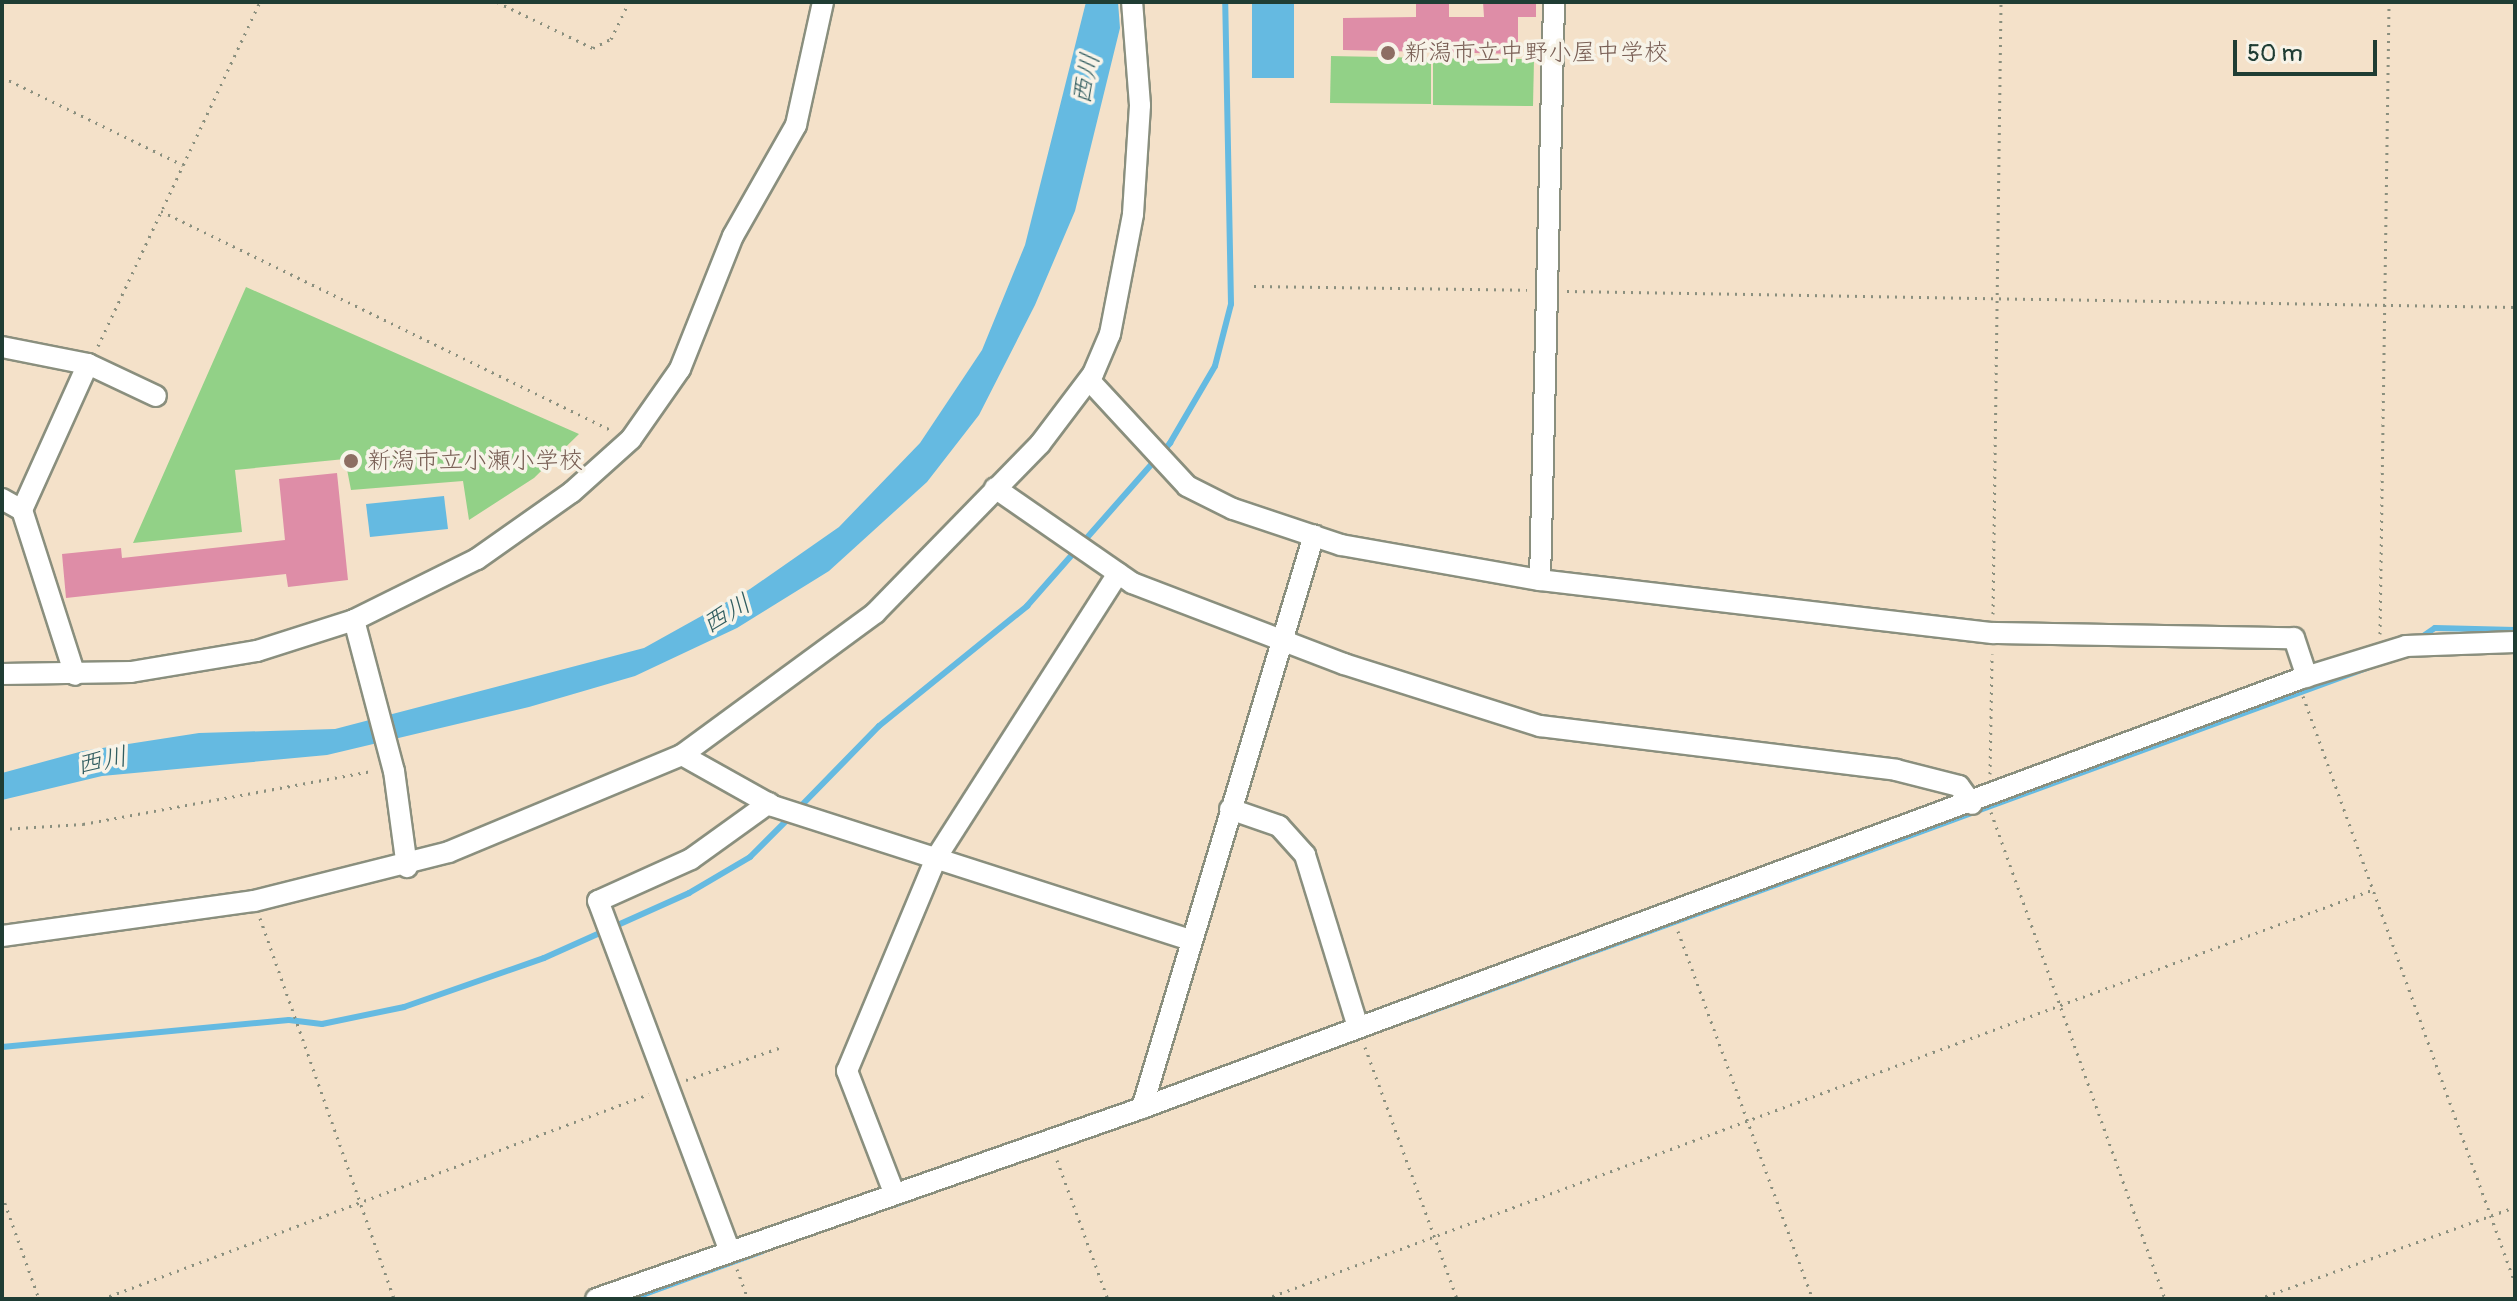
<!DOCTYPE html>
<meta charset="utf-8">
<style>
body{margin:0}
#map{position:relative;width:2517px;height:1301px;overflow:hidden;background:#f4e1c9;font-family:Pangolin,"Klee One",sans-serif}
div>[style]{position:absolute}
.green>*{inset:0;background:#92d187}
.water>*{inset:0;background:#65bae1}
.stream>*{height:6px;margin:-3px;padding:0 3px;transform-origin:3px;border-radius:3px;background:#65bae1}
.building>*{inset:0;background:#de8da7}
.path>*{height:3px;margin-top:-1.5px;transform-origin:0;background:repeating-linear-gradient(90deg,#8a8f7e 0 2px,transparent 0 8px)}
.roads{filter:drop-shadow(2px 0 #8a8f7e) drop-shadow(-2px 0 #8a8f7e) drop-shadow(0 2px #8a8f7e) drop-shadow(0 -2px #8a8f7e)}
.minor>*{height:20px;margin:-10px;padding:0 10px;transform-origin:10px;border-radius:10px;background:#fff}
.dots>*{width:22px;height:22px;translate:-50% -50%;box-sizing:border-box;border:4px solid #f7f3e8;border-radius:50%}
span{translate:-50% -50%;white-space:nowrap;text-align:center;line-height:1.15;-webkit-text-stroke:7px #f7f3e8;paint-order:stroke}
.education-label{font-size:24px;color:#785e54}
.left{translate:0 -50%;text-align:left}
.water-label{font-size:26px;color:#305c5f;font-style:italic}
.frame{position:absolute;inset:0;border:4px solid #1f3d34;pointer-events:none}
.scale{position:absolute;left:2233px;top:40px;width:144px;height:36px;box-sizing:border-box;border:4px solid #1f3d34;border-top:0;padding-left:10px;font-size:24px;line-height:28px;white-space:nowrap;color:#1f3d34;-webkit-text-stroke:6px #f7f3e8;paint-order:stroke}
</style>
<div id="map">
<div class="green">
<i style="clip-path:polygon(1331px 56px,1431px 58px,1431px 104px,1330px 103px)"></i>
<i style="clip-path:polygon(1433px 58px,1534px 59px,1533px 106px,1433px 105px)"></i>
<i style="clip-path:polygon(246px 287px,579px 434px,534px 478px,469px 520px,463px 481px,351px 490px,345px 459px,235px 470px,242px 532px,133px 543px)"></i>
</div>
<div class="water">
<i style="clip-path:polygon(1086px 2px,1118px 2px,1120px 28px,1075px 211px,1035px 305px,979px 415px,927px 482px,829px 571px,737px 628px,635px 676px,529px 707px,327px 755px,102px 776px,2px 800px,2px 773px,83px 751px,199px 733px,335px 729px,644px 648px,750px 589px,839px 527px,920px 443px,982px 350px,1025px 245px)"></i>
<i style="clip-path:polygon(1252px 2px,1294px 2px,1294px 78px,1252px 78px)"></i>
<i style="clip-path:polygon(444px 496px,448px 529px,370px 537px,366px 504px)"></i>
</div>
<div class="stream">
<i style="left:2419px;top:639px;width:19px;rotate:-35deg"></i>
<i style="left:2435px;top:628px;width:80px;rotate:1.4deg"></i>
<i style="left:797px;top:810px;width:117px;rotate:-45.7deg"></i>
<i style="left:879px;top:726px;width:191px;rotate:-39deg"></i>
<i style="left:1027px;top:606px;width:217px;rotate:-48.7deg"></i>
<i style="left:1170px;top:443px;width:89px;rotate:-59.7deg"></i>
<i style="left:1215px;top:366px;width:64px;rotate:-75.5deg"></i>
<i style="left:1231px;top:304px;width:302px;rotate:-91.1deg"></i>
<i style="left:1410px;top:1019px;width:1036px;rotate:-20.15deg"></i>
<i style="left:2px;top:1047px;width:288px;rotate:-5.4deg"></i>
<i style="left:289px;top:1020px;width:33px;rotate:7deg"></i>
<i style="left:322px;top:1024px;width:84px;rotate:-11.7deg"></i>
<i style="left:404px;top:1007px;width:148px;rotate:-19.3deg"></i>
<i style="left:544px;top:958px;width:159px;rotate:-24.1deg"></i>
<i style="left:689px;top:893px;width:71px;rotate:-30.5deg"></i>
<i style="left:750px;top:857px;width:55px;rotate:-45deg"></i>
<i style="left:894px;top:1205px;width:33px;rotate:-20deg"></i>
<i style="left:631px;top:1299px;width:140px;rotate:-20deg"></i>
</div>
<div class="building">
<i style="clip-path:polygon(1416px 2px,1449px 2px,1449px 17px,1484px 17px,1483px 2px,1536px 2px,1536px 17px,1518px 17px,1518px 54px,1343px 50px,1343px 18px,1416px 17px)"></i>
<i style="clip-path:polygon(337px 473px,348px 580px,288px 587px,286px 574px,66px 598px,62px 554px,121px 548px,122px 558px,285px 540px,279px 479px)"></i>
</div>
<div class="path">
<i style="left:497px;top:2px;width:106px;rotate:25.6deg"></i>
<i style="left:593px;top:48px;width:20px;rotate:-27deg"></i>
<i style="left:611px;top:39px;width:41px;rotate:-64.1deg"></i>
<i style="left:2px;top:77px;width:201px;rotate:25.9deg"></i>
<i style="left:161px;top:211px;width:500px;rotate:25.95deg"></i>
<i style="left:1254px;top:286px;width:273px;rotate:0.8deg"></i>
<i style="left:1567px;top:291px;width:948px;rotate:0.97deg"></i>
<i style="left:98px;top:346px;width:380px;rotate:-64.8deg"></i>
<i style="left:1993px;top:614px;width:612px;rotate:-89.25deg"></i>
<i style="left:2380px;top:634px;width:632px;rotate:-89.18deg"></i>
<i style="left:2303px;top:696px;width:624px;rotate:70.14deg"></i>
<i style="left:1990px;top:774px;width:120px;rotate:-89deg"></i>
<i style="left:1991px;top:812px;width:517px;rotate:70.34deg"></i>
<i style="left:2px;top:829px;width:81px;rotate:-3.5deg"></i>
<i style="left:83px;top:824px;width:295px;rotate:-10.4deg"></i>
<i style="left:260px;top:918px;width:404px;rotate:70.6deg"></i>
<i style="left:1678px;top:931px;width:392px;rotate:69.9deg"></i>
<i style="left:1365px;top:1047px;width:268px;rotate:69.9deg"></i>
<i style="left:686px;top:1080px;width:102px;rotate:-19deg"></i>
<i style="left:1057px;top:1160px;width:148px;rotate:69.9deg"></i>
<i style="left:2px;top:1195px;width:110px;rotate:70.4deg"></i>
<i style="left:737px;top:1269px;width:32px;rotate:70deg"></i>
<i style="left:102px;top:1299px;width:584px;rotate:-20.54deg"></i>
<i style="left:1265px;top:1299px;width:1180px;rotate:-20.28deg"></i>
<i style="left:2258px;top:1299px;width:273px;rotate:-19.7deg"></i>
</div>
<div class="roads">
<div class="minor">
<i style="left:2px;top:347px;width:88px;rotate:11.2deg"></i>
<i style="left:88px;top:364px;width:75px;rotate:25.2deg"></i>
<i style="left:1089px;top:380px;width:144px;rotate:47.2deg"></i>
<i style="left:1187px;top:486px;width:51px;rotate:26.6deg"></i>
<i style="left:1233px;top:509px;width:114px;rotate:18.4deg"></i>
<i style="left:1341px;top:545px;width:202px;rotate:10deg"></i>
<i style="left:1540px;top:580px;width:456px;rotate:6.7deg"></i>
<i style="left:1993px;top:633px;width:301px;rotate:1deg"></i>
<i style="left:2294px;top:638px;width:41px;rotate:71.6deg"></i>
<i style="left:995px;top:488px;width:167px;rotate:34.7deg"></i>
<i style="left:1132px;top:583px;width:227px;rotate:20.9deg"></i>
<i style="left:1344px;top:664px;width:206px;rotate:17.6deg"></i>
<i style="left:1540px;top:726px;width:359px;rotate:7deg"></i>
<i style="left:1896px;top:770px;width:65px;rotate:14.3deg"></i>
<i style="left:1959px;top:786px;width:22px;rotate:54deg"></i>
<i style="left:2px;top:499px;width:23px;rotate:29deg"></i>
<i style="left:22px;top:510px;width:173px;rotate:72.2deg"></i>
<i style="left:22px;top:510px;width:160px;rotate:-65.7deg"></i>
<i style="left:1540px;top:580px;width:578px;rotate:-88.61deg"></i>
<i style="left:354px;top:620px;width:156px;rotate:75.2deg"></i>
<i style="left:394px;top:771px;width:97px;rotate:82.3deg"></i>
<i style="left:2px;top:674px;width:129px;rotate:-0.9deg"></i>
<i style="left:131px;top:672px;width:128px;rotate:-9.5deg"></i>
<i style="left:257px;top:651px;width:102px;rotate:-17.7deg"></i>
<i style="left:354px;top:620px;width:137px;rotate:-26.4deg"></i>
<i style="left:477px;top:559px;width:116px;rotate:-35.2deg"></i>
<i style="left:572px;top:492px;width:79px;rotate:-41.9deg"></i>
<i style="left:631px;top:439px;width:85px;rotate:-55deg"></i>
<i style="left:680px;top:369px;width:143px;rotate:-68.3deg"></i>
<i style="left:733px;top:236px;width:128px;rotate:-60.4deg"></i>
<i style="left:796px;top:125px;width:126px;rotate:-77.6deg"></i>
<i style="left:682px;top:755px;width:104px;rotate:29.3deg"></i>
<i style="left:773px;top:806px;width:438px;rotate:17.8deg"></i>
<i style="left:1230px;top:809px;width:52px;rotate:19.1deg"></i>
<i style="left:1279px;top:826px;width:39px;rotate:48deg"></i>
<i style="left:1305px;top:855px;width:180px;rotate:72.9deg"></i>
<i style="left:2px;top:936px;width:254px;rotate:-7.9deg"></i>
<i style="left:254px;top:901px;width:201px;rotate:-14.1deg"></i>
<i style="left:449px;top:852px;width:252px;rotate:-22.6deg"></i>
<i style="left:682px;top:755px;width:240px;rotate:-36.3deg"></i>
<i style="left:875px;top:613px;width:236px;rotate:-45.7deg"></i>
<i style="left:1040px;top:444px;width:88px;rotate:-52.9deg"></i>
<i style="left:1093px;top:374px;width:43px;rotate:-67deg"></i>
<i style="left:1110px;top:334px;width:122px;rotate:-79.1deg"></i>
<i style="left:1133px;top:214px;width:109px;rotate:-86.3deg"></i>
<i style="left:1140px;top:105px;width:103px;rotate:-94.4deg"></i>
<i style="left:1142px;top:1108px;width:598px;rotate:-73.29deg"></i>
<i style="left:893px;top:1190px;width:128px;rotate:-111.1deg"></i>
<i style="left:847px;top:1071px;width:231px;rotate:-67.3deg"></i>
<i style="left:936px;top:858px;width:338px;rotate:-57.4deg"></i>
<i style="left:729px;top:1249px;width:372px;rotate:-110.6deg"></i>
<i style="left:598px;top:901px;width:102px;rotate:-24.3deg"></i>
<i style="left:691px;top:859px;width:96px;rotate:-35.7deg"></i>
<i style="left:596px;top:1299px;width:578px;rotate:-19.28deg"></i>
<i style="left:1142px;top:1108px;width:1234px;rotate:-20.34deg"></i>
<i style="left:2299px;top:679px;width:112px;rotate:-17.1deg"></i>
<i style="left:2406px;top:646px;width:109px;rotate:-2.1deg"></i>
</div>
</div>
<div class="dots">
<i style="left:1388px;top:53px;background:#8d6e63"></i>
<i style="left:351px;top:461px;background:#8d6e63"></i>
</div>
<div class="education-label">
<span class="left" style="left:1404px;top:53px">新潟市立中野小屋中学校</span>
<span class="left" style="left:367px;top:461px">新潟市立小瀬小学校</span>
</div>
<div class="water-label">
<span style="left:1087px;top:79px;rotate:-79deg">西川</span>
<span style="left:727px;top:615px;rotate:-30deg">西川</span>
<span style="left:102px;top:762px;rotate:-12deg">西川</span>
</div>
<div class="frame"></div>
<div class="scale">50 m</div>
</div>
